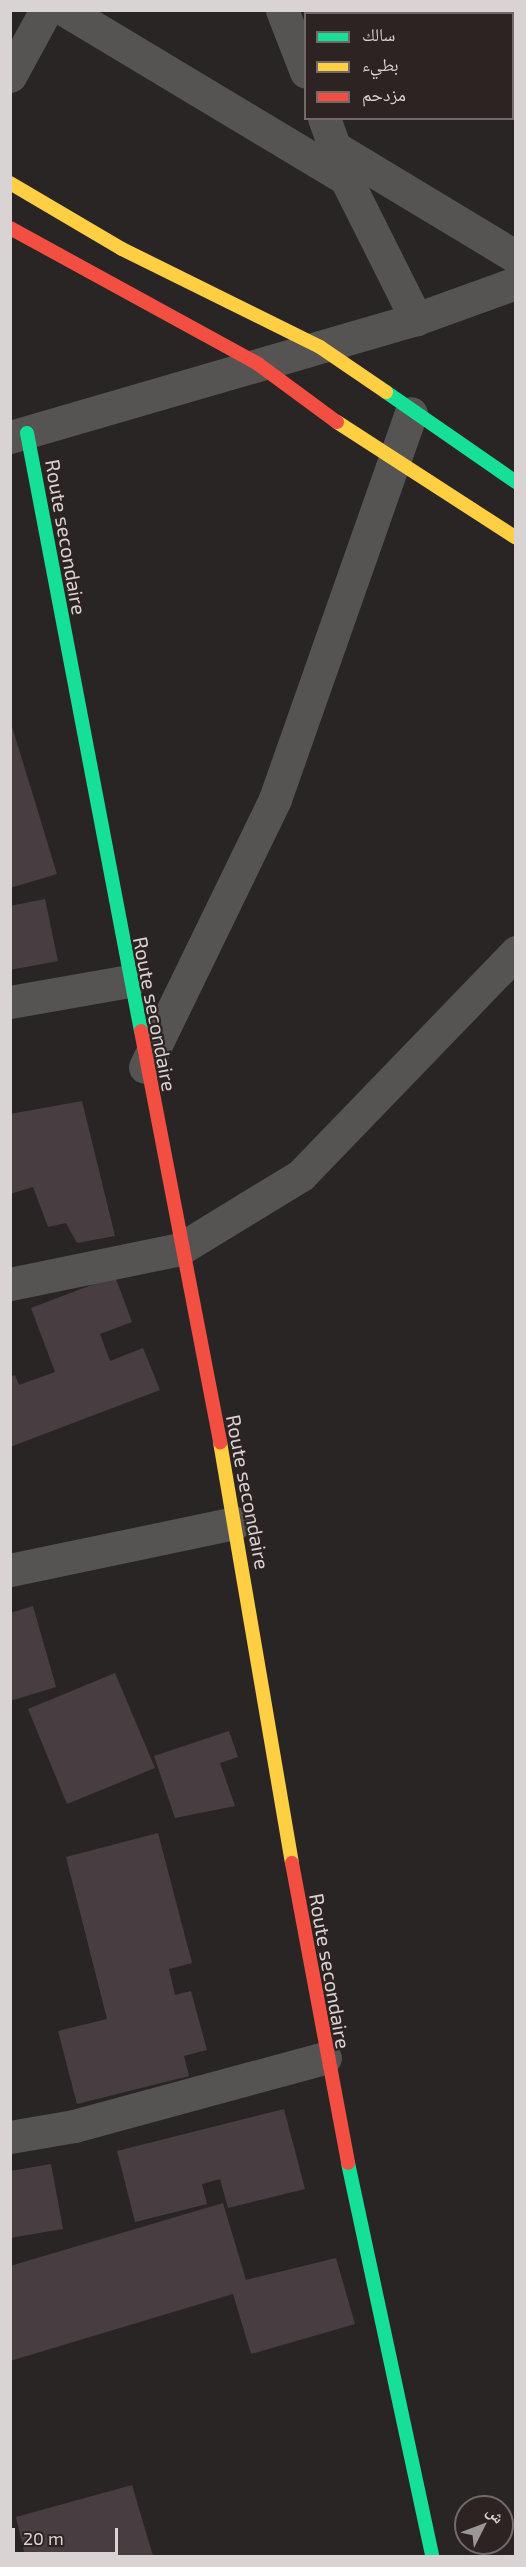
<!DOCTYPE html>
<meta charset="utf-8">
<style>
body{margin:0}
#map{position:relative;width:526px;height:2567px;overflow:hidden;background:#2a2525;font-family:"Exo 2","Noto Naskh Arabic",sans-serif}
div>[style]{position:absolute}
.building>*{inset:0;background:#483d40}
.street>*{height:33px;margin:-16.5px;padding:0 16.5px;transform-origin:16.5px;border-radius:16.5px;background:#565453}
.fast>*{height:14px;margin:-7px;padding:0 7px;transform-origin:7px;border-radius:7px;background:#16e098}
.slow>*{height:14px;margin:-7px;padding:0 7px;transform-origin:7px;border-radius:7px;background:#ffcf43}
.jam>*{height:14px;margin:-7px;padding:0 7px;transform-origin:7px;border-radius:7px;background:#f24e42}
span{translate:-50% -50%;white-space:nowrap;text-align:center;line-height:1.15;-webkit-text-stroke:4.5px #2d2322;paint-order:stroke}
.street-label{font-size:20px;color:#dad3d3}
.frame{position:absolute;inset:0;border:12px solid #dad3d3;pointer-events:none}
.legend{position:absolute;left:304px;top:12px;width:210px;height:108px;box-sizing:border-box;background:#2d2322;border:2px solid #726969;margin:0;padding:8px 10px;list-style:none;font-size:18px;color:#dad3d3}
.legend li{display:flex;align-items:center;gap:12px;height:30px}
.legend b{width:30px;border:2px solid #726969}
.north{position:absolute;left:454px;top:2495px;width:60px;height:60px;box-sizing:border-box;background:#2d2322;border:2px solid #726969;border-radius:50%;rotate:48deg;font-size:16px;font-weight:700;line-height:24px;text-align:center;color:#dad3d3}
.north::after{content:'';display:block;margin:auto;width:21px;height:27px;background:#9c9696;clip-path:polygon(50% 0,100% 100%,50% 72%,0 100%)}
.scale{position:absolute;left:12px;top:2528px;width:106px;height:27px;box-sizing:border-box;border:3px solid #dad3d3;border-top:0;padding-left:8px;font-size:18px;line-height:21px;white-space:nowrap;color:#dad3d3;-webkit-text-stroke:4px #2d2322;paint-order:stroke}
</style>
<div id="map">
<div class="building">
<i style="clip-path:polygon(10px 720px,57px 874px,10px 888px)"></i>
<i style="clip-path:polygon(45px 899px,58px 961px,10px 970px,10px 906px)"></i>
<i style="clip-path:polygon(82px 1101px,115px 1236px,77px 1243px,66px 1223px,48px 1227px,33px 1187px,10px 1194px,10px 1114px)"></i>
<i style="clip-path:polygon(115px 1276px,132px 1322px,100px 1334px,110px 1361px,143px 1348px,160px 1390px,10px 1447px,10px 1377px,15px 1375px,19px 1385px,55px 1372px,31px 1308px)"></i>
<i style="clip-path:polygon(33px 1606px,56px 1687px,10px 1701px,10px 1613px)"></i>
<i style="clip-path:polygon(115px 1673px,155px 1768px,67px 1804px,28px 1709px)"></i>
<i style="clip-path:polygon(229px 1731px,238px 1757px,220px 1763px,235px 1806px,175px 1818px,154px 1756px)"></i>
<i style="clip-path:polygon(158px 1833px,192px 1963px,169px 1969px,175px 1995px,191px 1991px,207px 2050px,184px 2056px,189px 2076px,77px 2104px,58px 2031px,107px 2019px,66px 1857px)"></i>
<i style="clip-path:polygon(284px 2109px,305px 2189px,228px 2208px,220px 2179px,202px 2184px,207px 2204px,135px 2222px,117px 2151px)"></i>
<i style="clip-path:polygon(51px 2164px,63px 2229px,10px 2238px,10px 2171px)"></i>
<i style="clip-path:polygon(223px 2203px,246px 2280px,336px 2258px,355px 2324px,251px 2354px,233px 2294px,10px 2361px,10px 2266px)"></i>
<i style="clip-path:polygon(132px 2485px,153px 2556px,25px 2556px,16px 2517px)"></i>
</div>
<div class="street">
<i style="left:65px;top:10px;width:328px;rotate:31deg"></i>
<i style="left:282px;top:10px;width:66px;rotate:68.8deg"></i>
<i style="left:364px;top:14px;width:11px;rotate:-22deg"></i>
<i style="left:10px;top:76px;width:75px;rotate:-61.4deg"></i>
<i style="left:324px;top:118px;width:65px;rotate:70.2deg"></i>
<i style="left:346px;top:179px;width:157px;rotate:63.4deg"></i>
<i style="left:334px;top:147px;width:213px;rotate:31.1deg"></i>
<i style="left:10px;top:437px;width:423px;rotate:-16.2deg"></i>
<i style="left:416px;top:319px;width:106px;rotate:-19.8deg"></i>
<i style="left:10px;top:1002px;width:121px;rotate:-10deg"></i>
<i style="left:145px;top:1067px;width:298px;rotate:-64.1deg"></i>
<i style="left:275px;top:799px;width:409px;rotate:-70.6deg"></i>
<i style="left:10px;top:1284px;width:174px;rotate:-11.6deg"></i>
<i style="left:180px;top:1249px;width:142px;rotate:-31.4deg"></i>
<i style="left:301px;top:1175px;width:310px;rotate:-46deg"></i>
<i style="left:10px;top:1570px;width:230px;rotate:-11.8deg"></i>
<i style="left:10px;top:2137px;width:65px;rotate:-9.8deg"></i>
<i style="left:74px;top:2126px;width:260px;rotate:-15.2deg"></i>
</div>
<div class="fast">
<i style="left:386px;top:392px;width:158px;rotate:34.7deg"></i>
<i style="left:27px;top:433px;width:609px;rotate:79.21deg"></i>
<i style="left:348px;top:2163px;width:402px;rotate:77.9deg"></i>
</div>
<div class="slow">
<i style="left:10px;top:183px;width:130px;rotate:30.5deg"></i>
<i style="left:122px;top:249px;width:221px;rotate:26.3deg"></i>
<i style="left:320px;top:347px;width:80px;rotate:34.3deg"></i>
<i style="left:337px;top:422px;width:213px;rotate:32.9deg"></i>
<i style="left:220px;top:1442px;width:427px;rotate:80.3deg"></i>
</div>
<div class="jam">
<i style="left:10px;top:228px;width:283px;rotate:28.7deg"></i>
<i style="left:258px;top:364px;width:98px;rotate:36.3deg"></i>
<i style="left:141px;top:1031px;width:419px;rotate:79.1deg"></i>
<i style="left:292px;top:1863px;width:305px;rotate:79.4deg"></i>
</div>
<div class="street-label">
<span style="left:66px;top:537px;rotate:80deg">Route secondaire</span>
<span style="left:155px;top:1014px;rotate:79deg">Route secondaire</span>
<span style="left:248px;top:1492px;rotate:79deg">Route secondaire</span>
<span style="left:330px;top:1971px;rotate:80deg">Route secondaire</span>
</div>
<div class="frame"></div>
<ul class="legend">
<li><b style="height:8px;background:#16e098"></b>سالك</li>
<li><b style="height:8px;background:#ffcf43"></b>بطيء</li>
<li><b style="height:8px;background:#f24e42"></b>مزدحم</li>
</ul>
<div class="north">ش</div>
<div class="scale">20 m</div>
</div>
